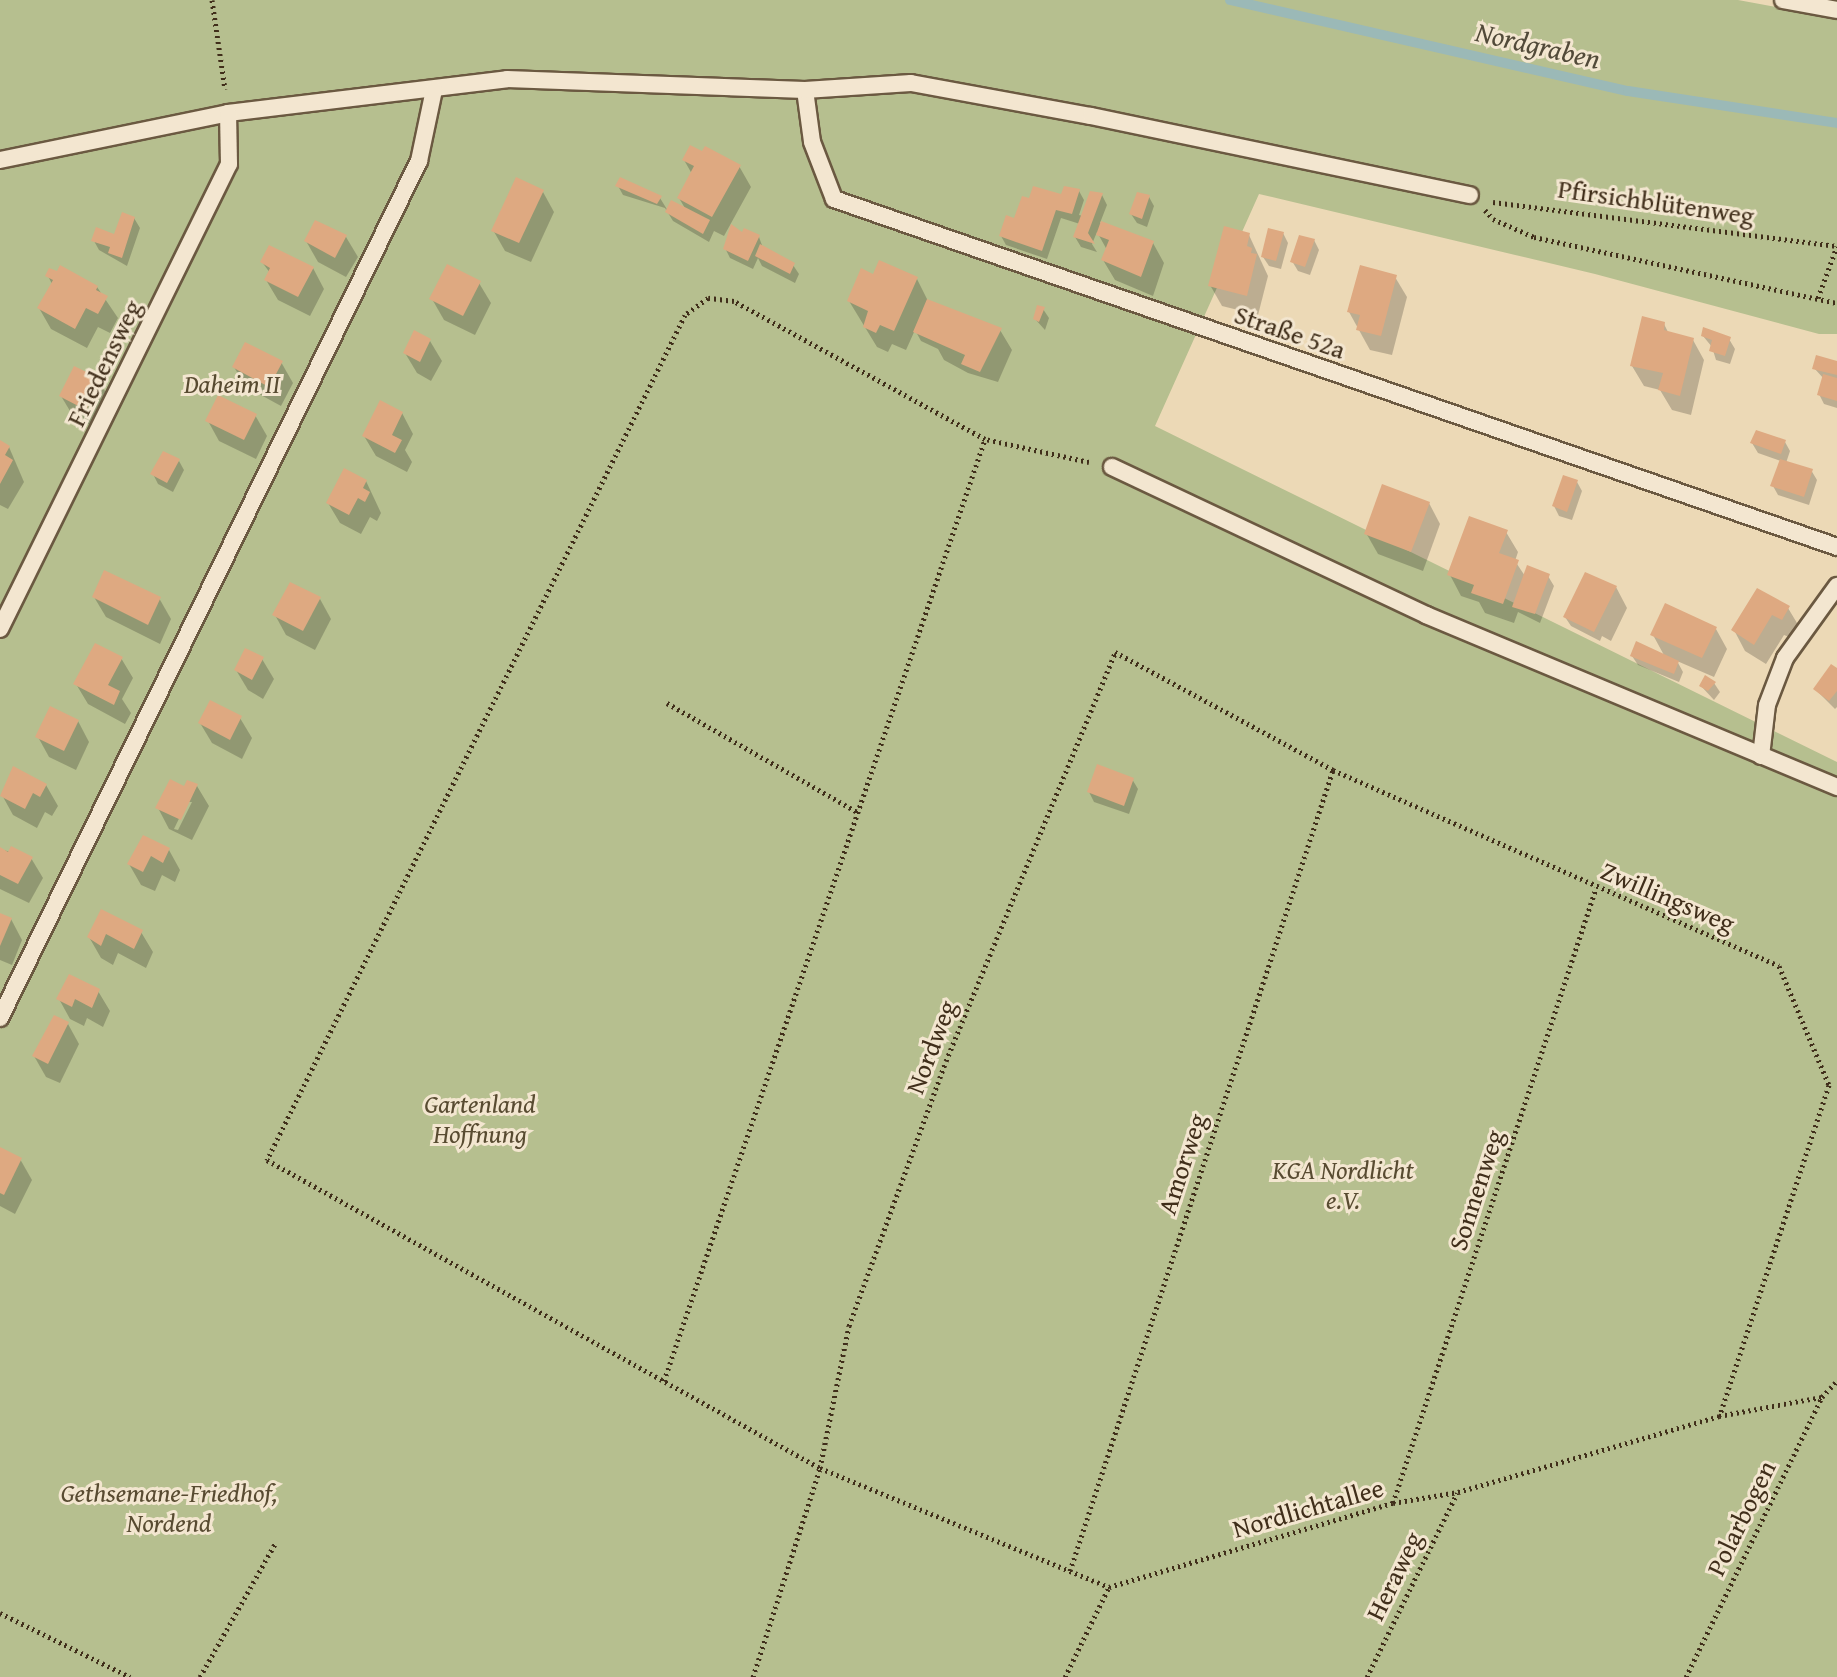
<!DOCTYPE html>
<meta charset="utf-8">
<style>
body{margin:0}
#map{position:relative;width:1837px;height:1677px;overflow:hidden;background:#ecd9b6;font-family:"Gentium Book Plus",serif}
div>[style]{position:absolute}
.green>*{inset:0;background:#b6bf8f}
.shadow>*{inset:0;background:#0003}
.stream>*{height:10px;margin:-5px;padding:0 5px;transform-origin:5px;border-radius:5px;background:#9bb9b7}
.building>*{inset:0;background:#dea981}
.path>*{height:5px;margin-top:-2.5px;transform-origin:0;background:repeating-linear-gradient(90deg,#402e1a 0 2px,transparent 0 6px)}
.roads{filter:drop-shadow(2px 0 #6b5941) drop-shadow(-2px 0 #6b5941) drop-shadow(0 2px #6b5941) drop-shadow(0 -2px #6b5941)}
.lane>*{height:16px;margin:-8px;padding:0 8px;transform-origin:8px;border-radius:8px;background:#f3e6d0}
span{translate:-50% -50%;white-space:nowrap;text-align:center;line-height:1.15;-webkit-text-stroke:6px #f3e6d0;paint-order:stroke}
.street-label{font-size:26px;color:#402e1a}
.park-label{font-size:26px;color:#584b31;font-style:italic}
.water-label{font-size:28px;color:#524a39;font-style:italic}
</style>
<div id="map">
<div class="green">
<i style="clip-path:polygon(0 0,1738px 0,1837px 18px,1837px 334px,1819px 334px,1595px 274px,1259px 194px,1155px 426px,1837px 762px,1837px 1677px,0 1677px)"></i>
</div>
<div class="shadow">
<i style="clip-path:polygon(684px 160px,739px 166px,751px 187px,724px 236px,714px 231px,709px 242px,673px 221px,665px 208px,623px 195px,618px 186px,660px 198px,668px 211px,686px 210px,679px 198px,692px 174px)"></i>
<i style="clip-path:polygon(1079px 191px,1084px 200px,1079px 215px,1083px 216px,1102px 195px,1107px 205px,1100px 223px,1153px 243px,1164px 263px,1153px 296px,1115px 280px,1103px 260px,1107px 250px,1097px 232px,1092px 244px,1097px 252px,1081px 247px,1075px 237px,1080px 224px,1061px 218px,1047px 259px,1006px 245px,1001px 236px,1015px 220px)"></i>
<i style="clip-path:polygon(543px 192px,554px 212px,531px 262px,505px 251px,493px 230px)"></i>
<i style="clip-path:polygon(1149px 197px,1154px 206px,1147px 227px,1137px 223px,1131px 214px)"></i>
<i style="clip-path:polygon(134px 218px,140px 228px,127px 266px,99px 250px,94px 241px,115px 236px)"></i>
<i style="clip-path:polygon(316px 222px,346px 237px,358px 257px,346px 277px,318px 262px,306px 241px)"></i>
<i style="clip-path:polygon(1283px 233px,1288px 243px,1281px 269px,1269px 266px,1263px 257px)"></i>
<i style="clip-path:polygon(743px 235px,759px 237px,763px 248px,793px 265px,799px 274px,795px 283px,762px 266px,758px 258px,753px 269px,730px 258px,725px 248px)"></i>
<i style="clip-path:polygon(1249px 235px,1268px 276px,1258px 315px,1222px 306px,1210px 285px)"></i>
<i style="clip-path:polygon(1314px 240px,1319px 250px,1310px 275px,1298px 271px,1292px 261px)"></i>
<i style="clip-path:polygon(262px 262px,313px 268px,324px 289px,310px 316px,278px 300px,266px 280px,270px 273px)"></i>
<i style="clip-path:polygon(48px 276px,97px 287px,118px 318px,110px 333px,98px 327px,87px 348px,51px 329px,39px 308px,52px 284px)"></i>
<i style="clip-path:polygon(875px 276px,917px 279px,928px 301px,1000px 330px,1012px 350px,998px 382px,968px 373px,944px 360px,938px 349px,921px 341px,915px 330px,906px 350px,892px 344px,888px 352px,877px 347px,849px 301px)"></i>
<i style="clip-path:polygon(1395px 277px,1407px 297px,1392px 355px,1370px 350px,1349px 312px)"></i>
<i style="clip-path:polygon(479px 283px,491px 303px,475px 335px,444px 320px,432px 299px)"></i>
<i style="clip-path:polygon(1043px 309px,1049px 318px,1045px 330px,1035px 319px)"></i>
<i style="clip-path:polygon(1664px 324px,1669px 334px,1693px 340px,1704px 360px,1691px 415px,1672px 410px,1660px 390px,1644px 386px,1632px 366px)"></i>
<i style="clip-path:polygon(1703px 336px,1729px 339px,1735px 349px,1730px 364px,1716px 360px,1712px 347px)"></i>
<i style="clip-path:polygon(430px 341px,442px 361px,431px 381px,417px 373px,405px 353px)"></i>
<i style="clip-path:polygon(281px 362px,293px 383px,281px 406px,246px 387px,234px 367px)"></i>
<i style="clip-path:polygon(1837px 363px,1837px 408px,1824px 404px,1819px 394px,1824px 379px,1814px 368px)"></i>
<i style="clip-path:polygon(99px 381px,111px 401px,97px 429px,73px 416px,61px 396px)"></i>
<i style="clip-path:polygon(402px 413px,413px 434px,405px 450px,412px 462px,407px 472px,376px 456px,364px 436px)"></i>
<i style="clip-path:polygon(255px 415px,267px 436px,256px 459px,219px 441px,208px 421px)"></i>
<i style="clip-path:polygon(0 442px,9px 447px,24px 482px,8px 509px,0 505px)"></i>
<i style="clip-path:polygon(1785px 442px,1790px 451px,1786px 463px,1811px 470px,1817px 480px,1809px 505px,1778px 495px,1773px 486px,1781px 461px,1758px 453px,1752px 443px)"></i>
<i style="clip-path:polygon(179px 461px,184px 470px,173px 492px,158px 484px,153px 474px)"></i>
<i style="clip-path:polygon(366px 481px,381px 513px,377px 521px,370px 517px,361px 534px,340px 523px,328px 503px)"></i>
<i style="clip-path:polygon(1577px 482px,1582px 491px,1572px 520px,1559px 516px,1554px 506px)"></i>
<i style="clip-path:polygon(1429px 503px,1440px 524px,1423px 571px,1378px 554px,1366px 533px)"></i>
<i style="clip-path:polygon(1506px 532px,1518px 552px,1515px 561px,1525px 576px,1548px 576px,1554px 586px,1540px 623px,1518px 612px,1514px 623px,1485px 613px,1479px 602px,1461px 596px,1450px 575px)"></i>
<i style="clip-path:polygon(1616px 587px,1627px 608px,1611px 641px,1602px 636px,1600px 641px,1571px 626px,1565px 617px)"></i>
<i style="clip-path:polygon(94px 597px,159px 598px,171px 619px,160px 644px,106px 617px)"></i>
<i style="clip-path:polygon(320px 599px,331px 619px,315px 650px,286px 635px,275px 615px)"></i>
<i style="clip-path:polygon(1788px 608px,1800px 628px,1794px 639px,1784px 635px,1766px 664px,1745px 651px,1734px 630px)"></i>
<i style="clip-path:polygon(1716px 629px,1727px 649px,1714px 677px,1677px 661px,1683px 672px,1679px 682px,1638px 665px,1632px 656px,1665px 657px,1653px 635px)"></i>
<i style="clip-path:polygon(121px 658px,133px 678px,122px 699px,131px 713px,125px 724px,88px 704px,76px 684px)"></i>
<i style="clip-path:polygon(262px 659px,274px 679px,263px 699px,248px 690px,236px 670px)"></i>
<i style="clip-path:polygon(1837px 671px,1837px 707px,1835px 709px,1815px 689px)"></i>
<i style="clip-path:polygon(1714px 683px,1720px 692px,1714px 700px,1701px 686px)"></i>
<i style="clip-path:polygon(240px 718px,252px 738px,242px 759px,212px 743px,200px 723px)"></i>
<i style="clip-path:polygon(78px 721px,89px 742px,76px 770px,49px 757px,38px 737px)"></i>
<i style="clip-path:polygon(1132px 779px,1138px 789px,1129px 814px,1094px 802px,1089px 792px)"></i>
<i style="clip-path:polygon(46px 785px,58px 806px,52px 816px,45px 812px,37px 828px,13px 815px,2px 795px)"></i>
<i style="clip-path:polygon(evenodd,197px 786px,209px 806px,192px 840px,169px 829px,158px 808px,184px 788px,197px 786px,187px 802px,192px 802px,178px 830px,174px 829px,187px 802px)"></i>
<i style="clip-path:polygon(143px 837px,169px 850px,180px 870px,175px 882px,162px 875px,155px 891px,141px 885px,129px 864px)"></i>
<i style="clip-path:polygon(0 849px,31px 858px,43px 878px,29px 903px,0 889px)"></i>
<i style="clip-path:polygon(102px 912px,141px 932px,153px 952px,146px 968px,118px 953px,113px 965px,101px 958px,89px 937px)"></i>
<i style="clip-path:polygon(0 915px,11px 919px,22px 940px,12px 965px,0 960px)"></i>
<i style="clip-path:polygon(98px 991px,110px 1011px,103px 1027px,87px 1018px,84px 1026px,70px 1019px,59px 999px)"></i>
<i style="clip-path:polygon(68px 1024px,79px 1044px,60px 1083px,46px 1077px,34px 1056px)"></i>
<i style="clip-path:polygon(0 1150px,20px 1159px,32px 1180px,15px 1214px,0 1206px)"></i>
</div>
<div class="stream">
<i style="left:1230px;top:0;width:408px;rotate:12.9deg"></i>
<i style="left:1628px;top:91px;width:211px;rotate:8.7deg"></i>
</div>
<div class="building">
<i style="clip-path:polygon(690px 145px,702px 151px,705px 146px,741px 165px,712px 217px,677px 198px,694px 166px,682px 160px)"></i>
<i style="clip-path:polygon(516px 177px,544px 190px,519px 243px,491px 231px)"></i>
<i style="clip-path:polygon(620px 177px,662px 196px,657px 204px,615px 186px)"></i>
<i style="clip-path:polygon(1033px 186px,1061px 194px,1064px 186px,1080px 189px,1072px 214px,1056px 210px,1042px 251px,999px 236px,1006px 215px,1014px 218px,1022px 196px,1029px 198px)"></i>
<i style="clip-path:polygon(1090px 191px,1103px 193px,1088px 233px,1095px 244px,1073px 237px)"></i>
<i style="clip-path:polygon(1137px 192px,1150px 195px,1142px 219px,1129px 214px)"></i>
<i style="clip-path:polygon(671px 200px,710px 220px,703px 234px,665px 212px)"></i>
<i style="clip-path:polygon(122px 212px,135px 217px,122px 258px,108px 253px,110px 247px,91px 241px,96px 227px,114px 234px)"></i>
<i style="clip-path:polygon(315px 220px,347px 235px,335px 258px,304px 241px)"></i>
<i style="clip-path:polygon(1101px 221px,1154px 241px,1141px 277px,1101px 260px,1109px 240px,1096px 235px)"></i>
<i style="clip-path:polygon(731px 224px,742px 232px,744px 228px,760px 235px,748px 261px,723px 249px)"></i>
<i style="clip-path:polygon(1224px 226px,1250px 233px,1247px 246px,1252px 248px,1251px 253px,1257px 254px,1247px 296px,1208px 286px)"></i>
<i style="clip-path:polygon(1268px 228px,1284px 232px,1276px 261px,1261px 257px)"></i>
<i style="clip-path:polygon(1299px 235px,1315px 239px,1305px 267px,1290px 262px)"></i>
<i style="clip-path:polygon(760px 244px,795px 263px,790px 274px,755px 256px)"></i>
<i style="clip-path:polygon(269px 245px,314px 267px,298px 297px,264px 280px,270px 268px,260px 262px)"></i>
<i style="clip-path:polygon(879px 260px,918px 277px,894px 331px,880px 325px,876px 333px,863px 327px,868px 311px,847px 301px,861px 268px,873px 274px)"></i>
<i style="clip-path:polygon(447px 264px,481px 281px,463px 316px,429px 299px)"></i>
<i style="clip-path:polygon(60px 265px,98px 286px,96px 290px,108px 296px,98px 314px,86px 308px,75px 329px,37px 308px,53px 280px,45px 276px,49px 268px,57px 271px)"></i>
<i style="clip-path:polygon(1360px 265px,1397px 275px,1381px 336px,1356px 330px,1360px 315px,1347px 312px)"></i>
<i style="clip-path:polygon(927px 299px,1002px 328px,980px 372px,961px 364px,965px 355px,913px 332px)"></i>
<i style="clip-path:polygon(1037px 305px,1045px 307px,1039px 322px,1033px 319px)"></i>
<i style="clip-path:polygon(1642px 316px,1665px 322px,1664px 330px,1694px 338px,1680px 396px,1658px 390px,1663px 373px,1630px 366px)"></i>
<i style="clip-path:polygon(1703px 327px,1731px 337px,1725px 356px,1709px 351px,1712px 340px,1701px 336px)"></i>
<i style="clip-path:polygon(414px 330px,431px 339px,420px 362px,403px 353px)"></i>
<i style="clip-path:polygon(245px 342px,283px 361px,269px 387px,232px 367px)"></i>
<i style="clip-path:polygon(1816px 355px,1837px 361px,1837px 375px,1812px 369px)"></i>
<i style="clip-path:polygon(74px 366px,101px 379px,86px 410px,59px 396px)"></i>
<i style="clip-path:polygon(1823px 374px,1837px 378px,1837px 401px,1817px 395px)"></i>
<i style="clip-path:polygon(218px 395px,257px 414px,244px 440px,205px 421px)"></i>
<i style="clip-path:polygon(380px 400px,403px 412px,392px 435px,402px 440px,395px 453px,362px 436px)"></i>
<i style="clip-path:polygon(1756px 430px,1786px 440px,1781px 454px,1750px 443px)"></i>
<i style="clip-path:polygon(0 440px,10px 446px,5px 455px,13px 460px,0 484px)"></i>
<i style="clip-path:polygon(163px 451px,180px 459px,167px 483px,150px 474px)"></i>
<i style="clip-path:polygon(1780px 459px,1813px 469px,1804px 497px,1770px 486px)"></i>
<i style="clip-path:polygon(344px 468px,367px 480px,363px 488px,370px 492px,365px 502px,358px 498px,349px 515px,326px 503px)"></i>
<i style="clip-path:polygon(1563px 475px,1578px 480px,1567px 512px,1552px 506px)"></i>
<i style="clip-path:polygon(1382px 484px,1430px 502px,1411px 552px,1364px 534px)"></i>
<i style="clip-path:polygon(1469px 516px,1508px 530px,1499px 553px,1519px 560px,1503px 604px,1471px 593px,1474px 585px,1447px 575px)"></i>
<i style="clip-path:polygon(1527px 565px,1550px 574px,1535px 614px,1512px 607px)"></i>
<i style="clip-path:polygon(104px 570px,161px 597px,148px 625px,92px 597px)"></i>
<i style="clip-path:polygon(1585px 572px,1617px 586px,1594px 632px,1563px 617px)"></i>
<i style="clip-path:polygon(290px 582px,321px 597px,303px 631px,272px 615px)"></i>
<i style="clip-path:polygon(1757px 588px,1790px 606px,1782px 620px,1772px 615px,1754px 645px,1731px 630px)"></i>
<i style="clip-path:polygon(1665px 603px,1717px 627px,1702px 658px,1650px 635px)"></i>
<i style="clip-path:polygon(1636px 641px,1679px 661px,1674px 674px,1630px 656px)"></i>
<i style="clip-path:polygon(95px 643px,123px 657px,108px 685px,120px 691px,114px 705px,73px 684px)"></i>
<i style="clip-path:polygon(245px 648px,264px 657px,252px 680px,234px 670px)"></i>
<i style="clip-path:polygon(1831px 664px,1837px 668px,1837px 691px,1829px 701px,1813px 689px)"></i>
<i style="clip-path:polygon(1705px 675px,1716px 682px,1708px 691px,1699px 686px)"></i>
<i style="clip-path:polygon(210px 700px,242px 716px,230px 740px,198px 723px)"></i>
<i style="clip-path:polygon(50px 706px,79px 720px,64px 751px,35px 737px)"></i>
<i style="clip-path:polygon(1097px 764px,1134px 778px,1124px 806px,1087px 792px)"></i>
<i style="clip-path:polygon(13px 766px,47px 784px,40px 797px,33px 793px,25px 809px,0 796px)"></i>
<i style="clip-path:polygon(170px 779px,184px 786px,187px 780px,198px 784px,181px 820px,155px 808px)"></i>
<i style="clip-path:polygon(143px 835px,170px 848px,163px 863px,151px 856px,143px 872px,127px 864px)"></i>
<i style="clip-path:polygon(11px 846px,33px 857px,18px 884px,0 875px,0 847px,8px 852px)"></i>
<i style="clip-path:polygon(101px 909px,143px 930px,134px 949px,106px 934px,101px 946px,87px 937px)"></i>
<i style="clip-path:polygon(0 913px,12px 918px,0 946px)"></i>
<i style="clip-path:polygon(69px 974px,100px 989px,92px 1008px,75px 999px,72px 1007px,56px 999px)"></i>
<i style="clip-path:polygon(54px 1015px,69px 1022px,48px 1064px,32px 1056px)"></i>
<i style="clip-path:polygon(0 1147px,22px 1158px,4px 1195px,0 1193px)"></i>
</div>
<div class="path">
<i style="left:212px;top:0;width:90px;rotate:81.7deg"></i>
<i style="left:1493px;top:202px;width:347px;rotate:7.3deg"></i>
<i style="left:1485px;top:210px;width:12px;rotate:48deg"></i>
<i style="left:1493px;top:219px;width:45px;rotate:23.7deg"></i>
<i style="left:1534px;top:237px;width:310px;rotate:12.3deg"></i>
<i style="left:1818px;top:298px;width:55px;rotate:-69.9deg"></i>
<i style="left:1089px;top:462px;width:107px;rotate:-167.5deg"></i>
<i style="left:985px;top:439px;width:286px;rotate:-151.2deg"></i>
<i style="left:734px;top:301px;width:26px;rotate:-173deg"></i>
<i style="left:708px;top:298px;width:29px;rotate:144deg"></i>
<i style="left:685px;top:315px;width:943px;rotate:116.32deg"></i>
<i style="left:267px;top:1160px;width:633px;rotate:29.12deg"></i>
<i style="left:820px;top:1468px;width:313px;rotate:22.4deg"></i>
<i style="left:1109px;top:1587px;width:296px;rotate:-16.5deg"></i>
<i style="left:1393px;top:1503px;width:66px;rotate:-9.6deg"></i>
<i style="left:1458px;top:1492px;width:272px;rotate:-16.2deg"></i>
<i style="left:1719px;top:1416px;width:105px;rotate:-10.5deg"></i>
<i style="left:667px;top:703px;width:221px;rotate:29.8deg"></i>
<i style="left:664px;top:1381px;width:995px;rotate:-71.18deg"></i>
<i style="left:1393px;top:1503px;width:648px;rotate:-71.73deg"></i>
<i style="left:1070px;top:1571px;width:843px;rotate:-71.82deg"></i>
<i style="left:0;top:1613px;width:145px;rotate:26.2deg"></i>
<i style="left:200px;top:1677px;width:155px;rotate:-60.6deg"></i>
<i style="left:753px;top:1677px;width:219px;rotate:-72.2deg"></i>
<i style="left:820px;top:1468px;width:145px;rotate:-78.5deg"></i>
<i style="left:849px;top:1326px;width:282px;rotate:-69.9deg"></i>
<i style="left:946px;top:1061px;width:443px;rotate:-67.5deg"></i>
<i style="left:1115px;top:652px;width:248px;rotate:28.4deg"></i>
<i style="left:1333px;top:770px;width:487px;rotate:23.7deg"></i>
<i style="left:1779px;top:966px;width:129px;rotate:67.2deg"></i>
<i style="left:1829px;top:1085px;width:348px;rotate:108.3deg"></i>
<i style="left:1065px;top:1677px;width:100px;rotate:-63.9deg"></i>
<i style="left:1367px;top:1677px;width:205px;rotate:-63.9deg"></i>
<i style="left:1686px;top:1677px;width:311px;rotate:-64.1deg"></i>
<i style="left:1822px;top:1397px;width:22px;rotate:-47deg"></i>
</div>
<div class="roads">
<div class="lane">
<i style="left:1783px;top:0;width:55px;rotate:10.5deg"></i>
<i style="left:805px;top:90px;width:52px;rotate:82.3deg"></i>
<i style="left:812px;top:142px;width:61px;rotate:68.9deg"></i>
<i style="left:834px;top:199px;width:1062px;rotate:19.13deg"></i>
<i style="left:0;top:160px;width:233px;rotate:-11.6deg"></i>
<i style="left:228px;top:113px;width:281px;rotate:-6.9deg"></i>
<i style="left:507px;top:79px;width:298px;rotate:2.1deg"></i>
<i style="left:805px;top:90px;width:106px;rotate:-3.8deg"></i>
<i style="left:911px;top:83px;width:183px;rotate:10.4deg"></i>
<i style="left:1091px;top:116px;width:387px;rotate:11.8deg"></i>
<i style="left:1112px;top:467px;width:347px;rotate:25.2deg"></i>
<i style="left:1426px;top:615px;width:446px;rotate:22.7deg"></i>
<i style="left:0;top:629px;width:518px;rotate:-63.78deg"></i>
<i style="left:229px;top:164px;width:51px;rotate:-91.1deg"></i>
<i style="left:1761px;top:756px;width:51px;rotate:-83.3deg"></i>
<i style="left:1767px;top:705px;width:50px;rotate:-69deg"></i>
<i style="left:1785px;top:658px;width:89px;rotate:-54.2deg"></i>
<i style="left:0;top:1018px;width:954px;rotate:-63.95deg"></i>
<i style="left:419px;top:161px;width:73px;rotate:-78.1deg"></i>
</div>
</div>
<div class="street-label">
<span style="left:1656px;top:202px;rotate:8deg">Pfirsichblütenweg</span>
<span style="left:1290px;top:332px;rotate:19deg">Straße 52a</span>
<span style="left:104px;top:363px;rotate:-64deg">Friedensweg</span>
<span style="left:1668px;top:897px;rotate:23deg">Zwillingsweg</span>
<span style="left:931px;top:1047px;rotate:-69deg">Nordweg</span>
<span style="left:1182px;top:1164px;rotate:-72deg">Amorweg</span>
<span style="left:1476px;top:1190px;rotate:-72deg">Sonnenweg</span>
<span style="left:1308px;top:1508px;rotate:-16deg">Nordlichtallee</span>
<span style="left:1741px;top:1518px;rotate:-64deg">Polarbogen</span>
<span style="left:1394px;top:1576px;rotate:-64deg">Heraweg</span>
</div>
<div class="park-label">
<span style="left:232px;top:384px">Daheim II</span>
<span style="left:480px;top:1119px">Gartenland<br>Hoffnung</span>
<span style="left:1343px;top:1185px">KGA Nordlicht<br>e.V.</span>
<span style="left:169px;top:1508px">Gethsemane-Friedhof,<br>Nordend</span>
</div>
<div class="water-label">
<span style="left:1538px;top:45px;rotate:13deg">Nordgraben</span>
</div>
</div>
